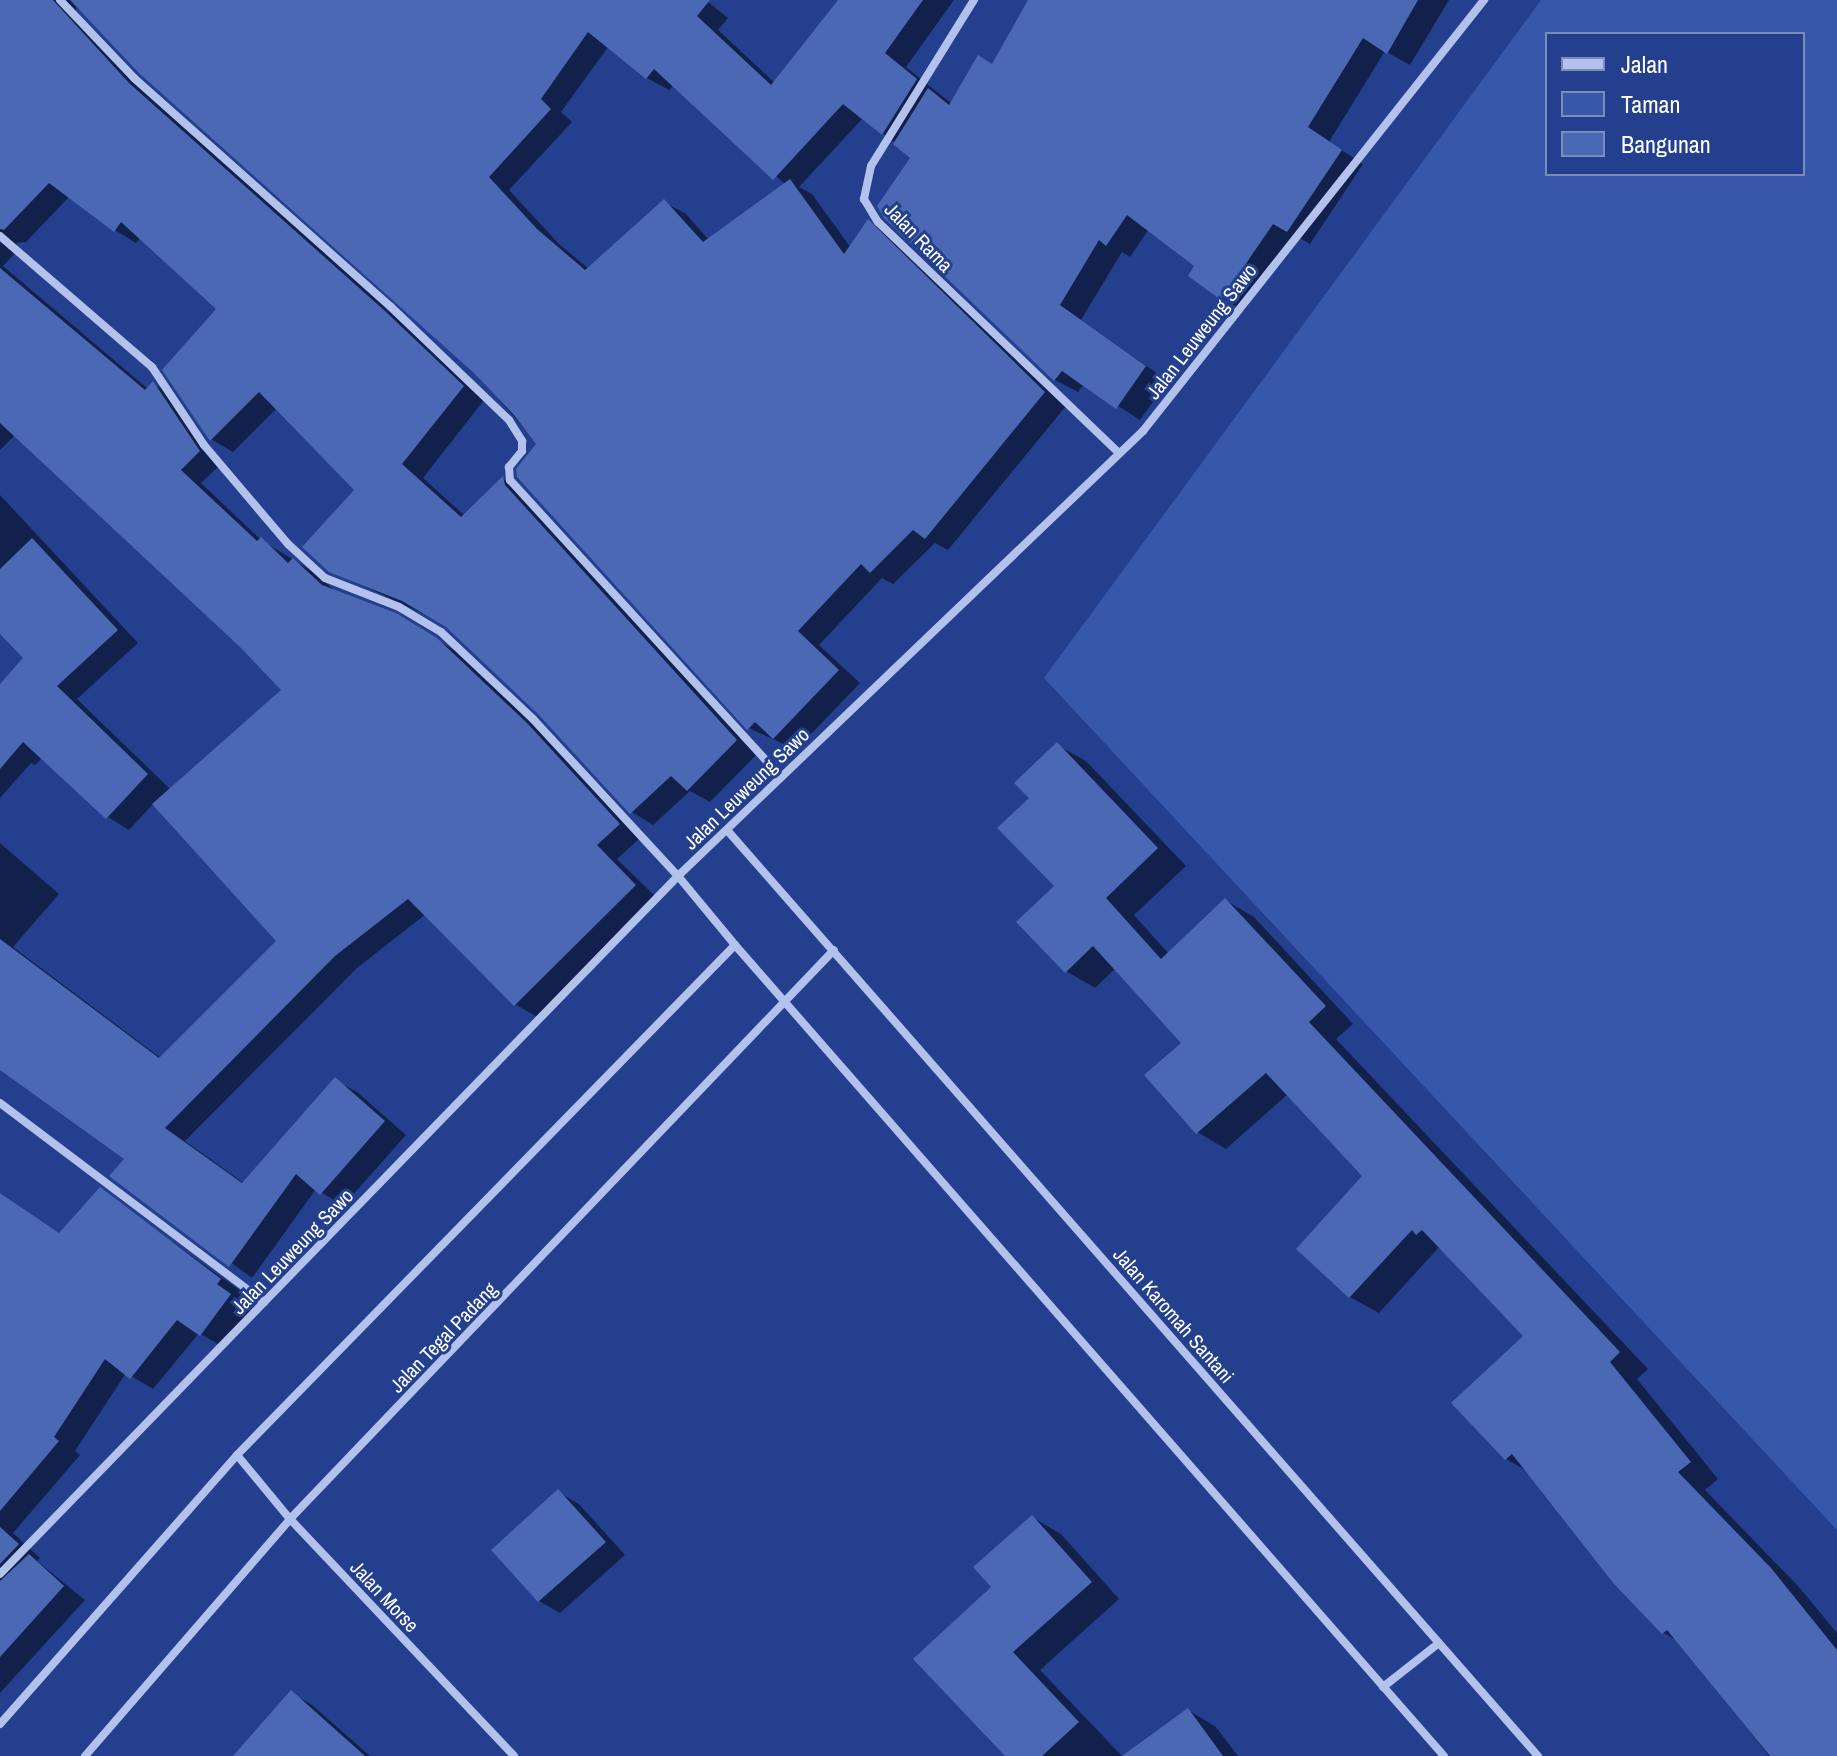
<!DOCTYPE html>
<style>
body{margin:0}
#map{position:relative;width:1837px;height:1756px;overflow:hidden;background:#233f8e;font-family:"Archivo Narrow",sans-serif}
div>[style]{position:absolute}
.green>*{inset:0;background:#3757ab}
.shadow>*{inset:0;background:#0007}
.building>*{inset:0;background:#4b68b5}
.minor>*{height:8px;margin:-4px;padding:0 4px;transform-origin:4px;border-radius:4px;background:#b3c2ec}
span{translate:-50% -50%;white-space:nowrap;text-align:center;line-height:1.15;-webkit-text-stroke:6px #233f8e;paint-order:stroke}
.street-label{font-size:20px;color:#fff}
.legend{position:absolute;left:1545px;top:32px;width:260px;height:144px;box-sizing:border-box;background:#233f8e;border:2px solid #7b8cbb;margin:0;padding:10px 14px;list-style:none;font-size:24px;color:#fff}
.legend li{display:flex;align-items:center;gap:16px;height:40px}
.legend b{width:40px;border:2px solid #7b8cbb}
</style>
<div id="map">
<div class="green">
<i style="clip-path:polygon(evenodd,1541px 0,1837px 0,1837px 1530px,1044px 678px,1541px 0,1547px 34px,1803px 34px,1803px 174px,1547px 174px,1547px 34px)"></i>
</div>
<div class="shadow">
<i style="clip-path:polygon(evenodd,0 0,706px 0,728px 18px,718px 30px,775px 83px,840px 0,954px 0,906px 67px,952px 104px,993px 66px,1033px 0,1449px 0,1410px 65px,1385px 51px,1329px 142px,1363px 164px,1310px 244px,1296px 236px,1244px 311px,1222px 298px,1197px 266px,1149px 229px,1130px 257px,1122px 252px,1081px 320px,1168px 381px,1140px 420px,1084px 384px,1078px 392px,1055px 380px,885px 216px,913px 157px,863px 118px,799px 187px,812px 194px,851px 248px,869px 222px,890px 234px,1066px 406px,948px 550px,935px 543px,893px 584px,882px 578px,819px 645px,860px 683px,796px 750px,749px 728px,538px 444px,475px 372px,76px 7px,76px 19px,484px 400px,423px 478px,465px 516px,503px 479px,524px 491px,758px 753px,710px 802px,690px 791px,653px 825px,632px 812px,540px 713px,447px 625px,330px 570px,357px 490px,277px 408px,233px 452px,211px 439px,219px 309px,141px 237px,136px 243px,115px 230px,70px 196px,26px 242px,17px 243px,16px 252px,3px 266px,148px 389px,153px 384px,175px 396px,221px 464px,201px 483px,261px 540px,315px 573px,336px 592px,395px 615px,459px 653px,550px 739px,641px 837px,617px 859px,657px 898px,537px 1017px,515px 1004px,426px 914px,357px 968px,185px 1141px,245px 1184px,335px 1080px,357px 1092px,406px 1135px,343px 1206px,316px 1189px,252px 1278px,112px 1176px,127px 1158px,0 1067px,0 843px,59px 894px,13px 947px,162px 1059px,278px 941px,154px 803px,129px 830px,108px 817px,43px 757px,35px 765px,31px 763px,0 798px,0 687px,26px 658px,0 631px,0 495px,138px 643px,77px 699px,171px 790px,284px 690px,242px 646px,15px 435px,0 450px,0 0,608px 47px,647px 78px,669px 90px,674px 85px,786px 185px,709px 240px,686px 214px,664px 202px,589px 269px,559px 244px,509px 190px,572px 122px,561px 112px,608px 47px)"></i>
<i style="clip-path:polygon(1057px 745px,1086px 761px,1186px 866px,1134px 915px,1169px 954px,1225px 900px,1254px 917px,1353px 1024px,1336px 1039px,1648px 1369px,1637px 1379px,1718px 1479px,1705px 1490px,1799px 1587px,1837px 1633px,1837px 1756px,1769px 1756px,1678px 1641px,1664px 1633px,1527px 1471px,1506px 1459px,1526px 1336px,1440px 1246px,1379px 1313px,1350px 1297px,1298px 1249px,1365px 1176px,1288px 1094px,1226px 1149px,1197px 1132px,1184px 1043px,1116px 968px,1095px 988px,1066px 971px,1056px 886px,1032px 798px)"></i>
<i style="clip-path:polygon(100px 1190px,242px 1292px,238px 1298px,252px 1308px,223px 1347px,199px 1333px,153px 1389px,126px 1373px,75px 1451px,80px 1455px,13px 1533px,40px 1558px,37px 1561px,85px 1600px,0 1693px,0 1193px,61px 1235px)"></i>
<i style="clip-path:polygon(558px 1492px,579px 1504px,625px 1555px,560px 1613px,539px 1601px,494px 1550px)"></i>
<i style="clip-path:polygon(1032px 1517px,1061px 1534px,1119px 1599px,1040px 1670px,1122px 1756px,1008px 1756px,994px 1587px)"></i>
<i style="clip-path:polygon(291px 1693px,312px 1705px,370px 1756px,255px 1756px)"></i>
<i style="clip-path:polygon(1188px 1710px,1216px 1727px,1238px 1756px,1125px 1756px)"></i>
</div>
<div class="building">
<i style="clip-path:polygon(0 0,53px 0,129px 83px,385px 311px,464px 386px,402px 464px,461px 517px,503px 476px,505px 485px,737px 740px,687px 791px,671px 776px,630px 814px,538px 714px,446px 627px,402px 601px,329px 572px,302px 547px,354px 490px,259px 392px,210px 441px,162px 370px,216px 309px,121px 222px,114px 232px,49px 183px,4px 230px,0 229px)"></i>
<i style="clip-path:polygon(70px 0,710px 0,697px 16px,771px 85px,838px 0,923px 0,885px 53px,917px 79px,882px 135px,843px 104px,773px 180px,654px 69px,646px 79px,588px 32px,541px 99px,551px 109px,489px 177px,537px 229px,585px 270px,664px 199px,703px 242px,790px 179px,844px 254px,868px 219px,1045px 392px,925px 539px,913px 530px,870px 573px,861px 564px,798px 631px,839px 670px,773px 739px,755px 722px,747px 730px,517px 477px,516px 469px,536px 444px,514px 415px,474px 373px,139px 73px)"></i>
<i style="clip-path:polygon(1028px 0,1418px 0,1387px 54px,1363px 38px,1308px 127px,1342px 150px,1287px 232px,1273px 224px,1221px 300px,1188px 276px,1194px 266px,1127px 215px,1106px 246px,1099px 240px,1060px 305px,1146px 366px,1116px 409px,1062px 371px,1054px 381px,884px 218px,877px 206px,910px 158px,893px 144px,928px 88px,949px 105px,978px 55px,992px 64px)"></i>
<i style="clip-path:polygon(0 268px,145px 390px,153px 381px,200px 451px,181px 470px,257px 541px,261px 537px,288px 563px,293px 558px,322px 585px,396px 613px,437px 638px,528px 724px,620px 824px,597px 845px,636px 885px,514px 1006px,408px 899px,335px 956px,165px 1128px,242px 1183px,335px 1077px,385px 1121px,320px 1195px,296px 1174px,229px 1267px,109px 1176px,124px 1159px,0 1070px,0 939px,159px 1058px,276px 941px,152px 804px,281px 690px,240px 647px,0 423px)"></i>
<i style="clip-path:polygon(32px 538px,118px 630px,57px 686px,148px 774px,106px 819px,23px 742px,0 769px,0 684px,23px 658px,0 634px,0 569px)"></i>
<i style="clip-path:polygon(1057px 742px,1158px 848px,1106px 898px,1161px 959px,1225px 898px,1326px 1006px,1309px 1022px,1620px 1352px,1610px 1362px,1691px 1462px,1678px 1472px,1771px 1568px,1837px 1650px,1837px 1756px,1770px 1756px,1667px 1630px,1662px 1634px,1614px 1584px,1512px 1454px,1505px 1460px,1451px 1403px,1523px 1336px,1422px 1230px,1416px 1235px,1412px 1230px,1349px 1298px,1296px 1249px,1362px 1176px,1266px 1073px,1196px 1134px,1144px 1075px,1181px 1043px,1093px 946px,1065px 973px,1016px 922px,1054px 886px,997px 828px,1029px 798px,1014px 783px)"></i>
<i style="clip-path:polygon(100px 1187px,221px 1279px,217px 1284px,231px 1294px,200px 1336px,177px 1320px,130px 1379px,105px 1359px,54px 1437px,59px 1441px,0 1511px,0 1193px,59px 1233px)"></i>
<i style="clip-path:polygon(558px 1489px,606px 1542px,538px 1602px,491px 1550px)"></i>
<i style="clip-path:polygon(1032px 1515px,1092px 1582px,1013px 1652px,1079px 1722px,1042px 1756px,1005px 1756px,913px 1659px,991px 1587px,973px 1567px)"></i>
<i style="clip-path:polygon(0 1527px,19px 1544px,0 1564px)"></i>
<i style="clip-path:polygon(29px 1554px,64px 1586px,0 1657px,0 1581px)"></i>
<i style="clip-path:polygon(291px 1690px,365px 1756px,233px 1756px)"></i>
<i style="clip-path:polygon(1188px 1708px,1223px 1756px,1122px 1756px)"></i>
</div>
<div class="minor">
<i style="left:60px;top:0;width:108px;rotate:46.5deg"></i>
<i style="left:134px;top:78px;width:343px;rotate:41.7deg"></i>
<i style="left:390px;top:306px;width:165px;rotate:43.8deg"></i>
<i style="left:509px;top:420px;width:25px;rotate:58deg"></i>
<i style="left:522px;top:441px;width:10px;rotate:90deg"></i>
<i style="left:522px;top:451px;width:21px;rotate:129deg"></i>
<i style="left:509px;top:467px;width:13px;rotate:86deg"></i>
<i style="left:510px;top:480px;width:401px;rotate:47.6deg"></i>
<i style="left:974px;top:0;width:195px;rotate:121.8deg"></i>
<i style="left:871px;top:166px;width:34px;rotate:102deg"></i>
<i style="left:864px;top:199px;width:27px;rotate:59deg"></i>
<i style="left:878px;top:222px;width:334px;rotate:43.8deg"></i>
<i style="left:0;top:236px;width:201px;rotate:40.8deg"></i>
<i style="left:152px;top:367px;width:94px;rotate:56.3deg"></i>
<i style="left:204px;top:445px;width:130px;rotate:49.7deg"></i>
<i style="left:288px;top:544px;width:50px;rotate:42.6deg"></i>
<i style="left:325px;top:578px;width:79px;rotate:21.4deg"></i>
<i style="left:399px;top:607px;width:49px;rotate:30.8deg"></i>
<i style="left:441px;top:632px;width:127px;rotate:43.4deg"></i>
<i style="left:533px;top:719px;width:214px;rotate:47.3deg"></i>
<i style="left:678px;top:876px;width:89px;rotate:50.4deg"></i>
<i style="left:735px;top:945px;width:1077px;rotate:48.84deg"></i>
<i style="left:727px;top:830px;width:1231px;rotate:48.79deg"></i>
<i style="left:0;top:1103px;width:331px;rotate:37deg"></i>
<i style="left:237px;top:1455px;width:83px;rotate:50.4deg"></i>
<i style="left:290px;top:1519px;width:326px;rotate:46.6deg"></i>
<i style="left:0;top:1574px;width:973px;rotate:-45.83deg"></i>
<i style="left:678px;top:876px;width:644px;rotate:-43.74deg"></i>
<i style="left:1143px;top:431px;width:550px;rotate:-51.65deg"></i>
<i style="left:1383px;top:1687px;width:71px;rotate:-38.2deg"></i>
<i style="left:0;top:1724px;width:359px;rotate:-48.6deg"></i>
<i style="left:237px;top:1455px;width:713px;rotate:-45.68deg"></i>
<i style="left:85px;top:1756px;width:313px;rotate:-49.1deg"></i>
<i style="left:290px;top:1519px;width:787px;rotate:-46.29deg"></i>
</div>
<div class="street-label">
<span style="left:919px;top:237px;rotate:46deg">Jalan Rama</span>
<span style="left:1201px;top:331px;rotate:-52deg">Jalan Leuweung Sawo</span>
<span style="left:746px;top:788px;rotate:-44deg">Jalan Leuweung Sawo</span>
<span style="left:292px;top:1251px;rotate:-46deg">Jalan Leuweung Sawo</span>
<span style="left:1174px;top:1315px;rotate:49deg">Jalan Karomah Santani</span>
<span style="left:443px;top:1337px;rotate:-46deg">Jalan Tegal Padang</span>
<span style="left:385px;top:1596px;rotate:47deg">Jalan Morse</span>
</div>
<ul class="legend">
<li><b style="height:10px;background:#b3c2ec"></b>Jalan</li>
<li><b style="height:22px;background:#3757ab"></b>Taman</li>
<li><b style="height:22px;background:#4b68b5"></b>Bangunan</li>
</ul>
</div>
